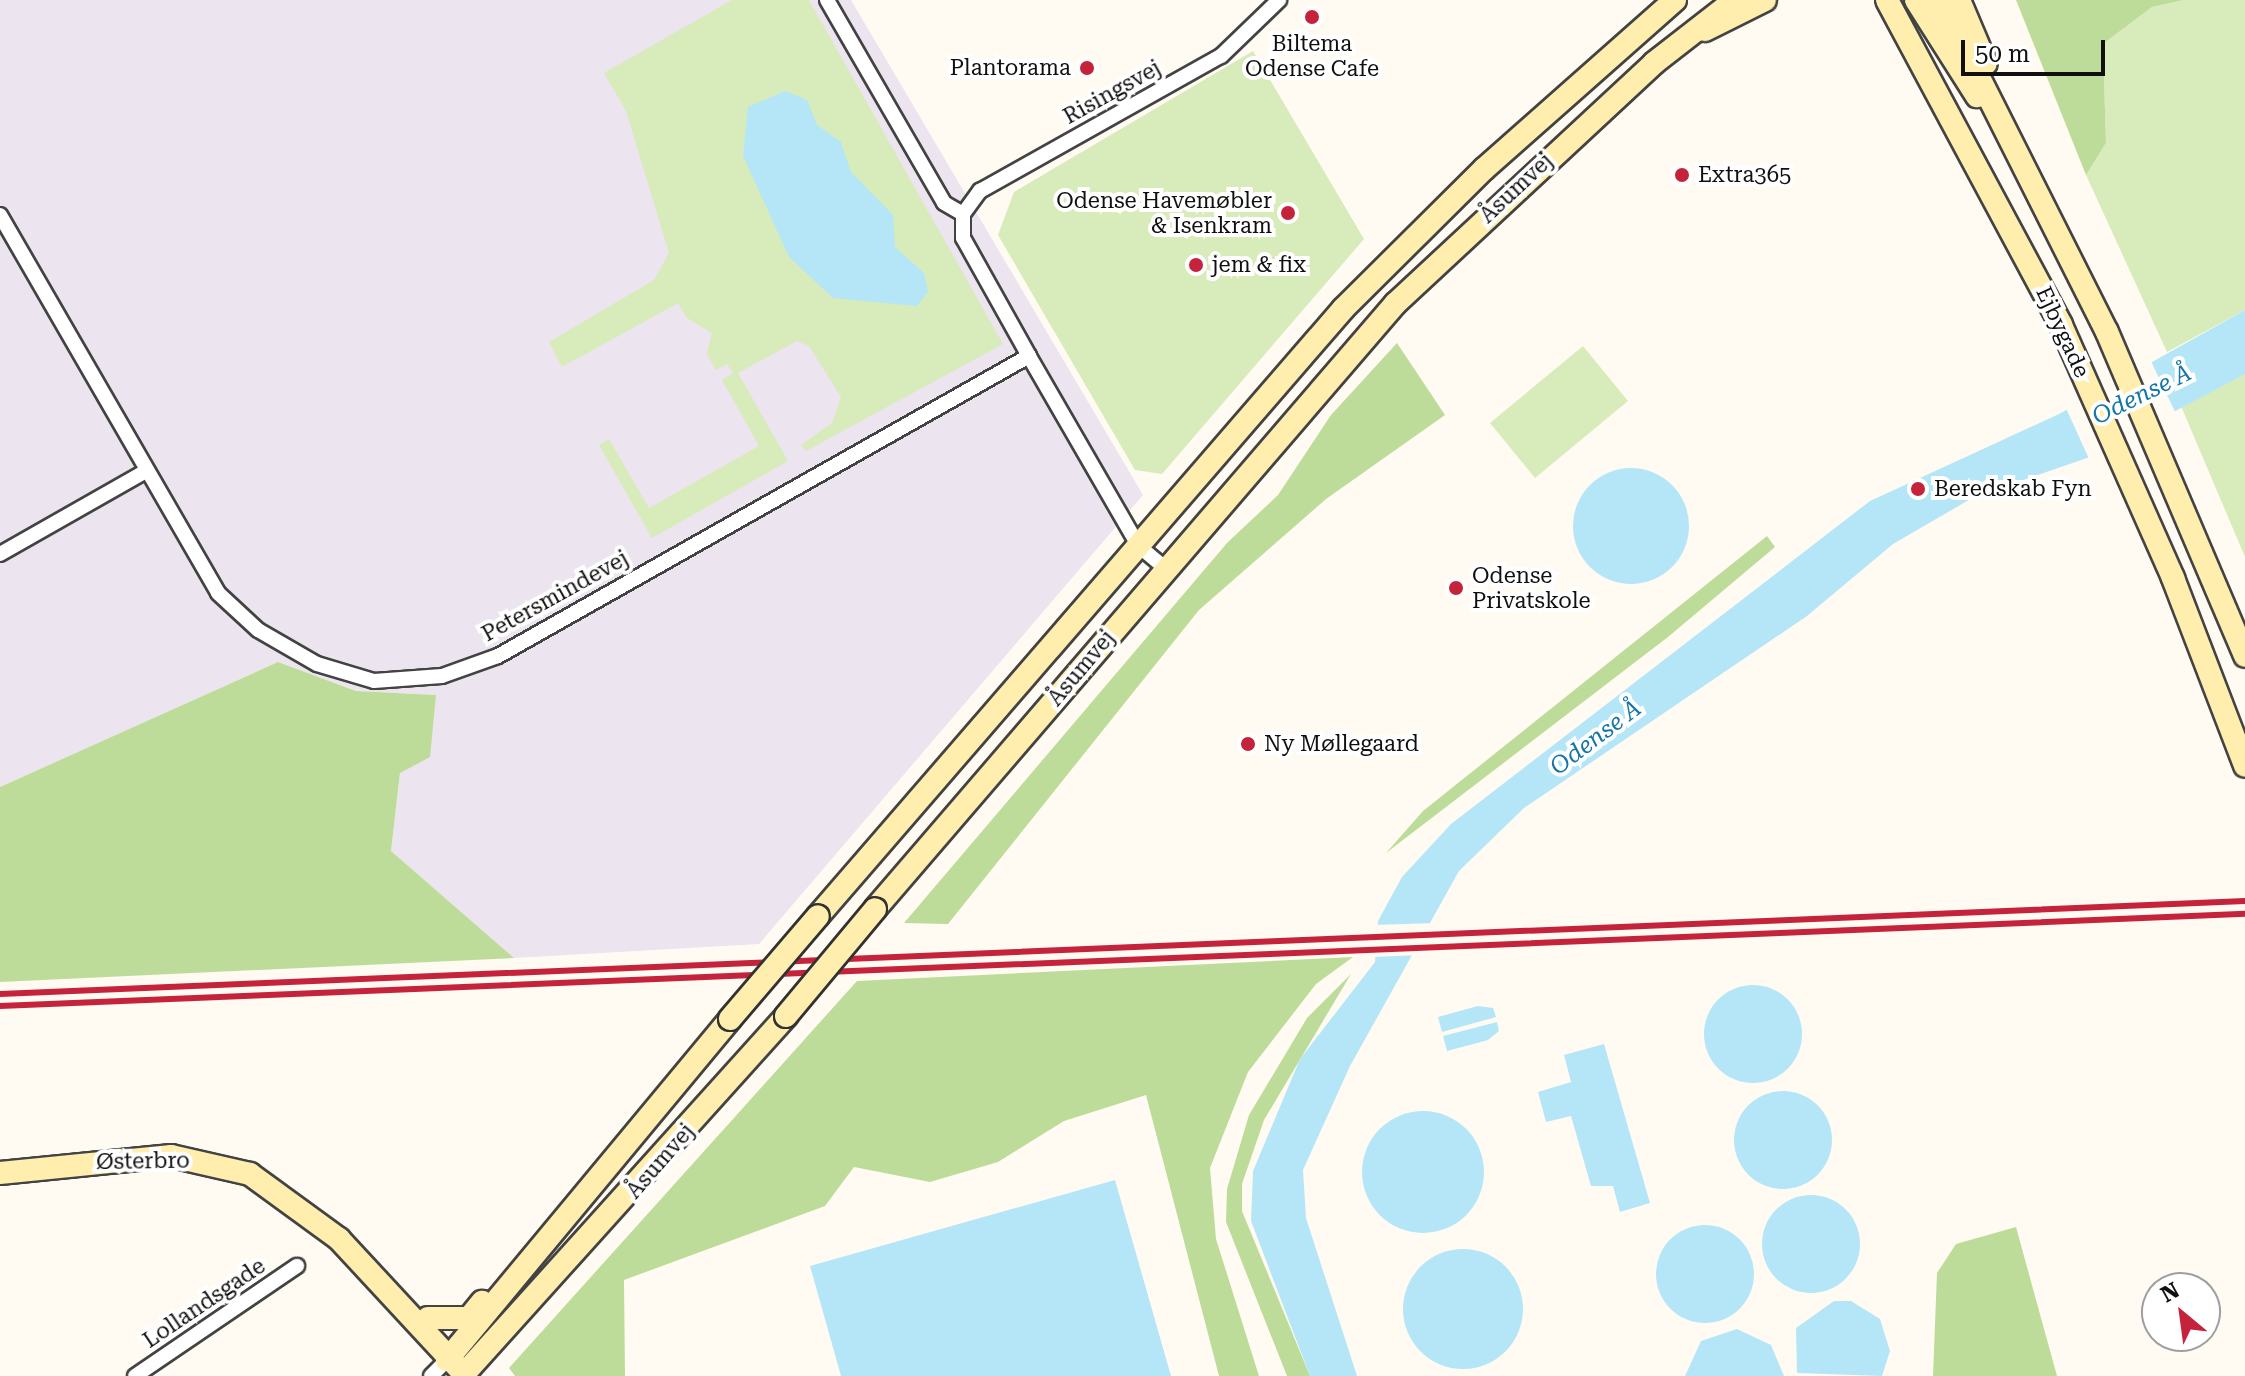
<!DOCTYPE html>
<meta charset="utf-8">
<style>
body{margin:0}
#map{position:relative;width:2245px;height:1376px;overflow:hidden;background:#fffbf2;font-family:"Roboto Serif",serif}
div>[style]{position:absolute}
.industrial>*{inset:0;background:#ece4ee}
.green>*{inset:0;background:#d8ebba}
.forest>*{inset:0;background:#bedc99}
.water>*{inset:0;background:#b5e6f8}
.round{border-radius:50%}
.pier>*{inset:0;background:#fffbf2}
.roads{filter:drop-shadow(2px 0 #434343) drop-shadow(-2px 0 #434343) drop-shadow(0 2px #434343) drop-shadow(0 -2px #434343)}
.street>*{height:14px;margin:-7px;padding:0 7px;transform-origin:7px;border-radius:7px;background:#fff}
.secondary>*{height:22px;margin:-11px;padding:0 11px;transform-origin:11px;border-radius:11px;background:#ffeead}
.rail>*{height:6px;margin:-3px;padding:0 3px;transform-origin:3px;border-radius:3px;background:#c4233b}
.bridges{filter:drop-shadow(2px 0 #323232) drop-shadow(-2px 0 #323232) drop-shadow(0 2px #323232) drop-shadow(0 -2px #323232)}
.secondary-bridge>*{height:22px;margin:-11px;padding:0 11px;transform-origin:11px;border-radius:11px;background:#ffeead}
.dots>*{width:22px;height:22px;translate:-50% -50%;box-sizing:border-box;border:4px solid #fff;border-radius:50%}
span{translate:-50% -50%;white-space:nowrap;text-align:center;line-height:1.15;-webkit-text-stroke:8px #fff;paint-order:stroke}
.poi-label{font-size:22px;color:#101010}
.right{translate:-100% -50%;text-align:right}
.left{translate:0 -50%;text-align:left}
.street-label{font-size:22px;color:#101010}
.water-label{font-size:24px;color:#1475a6;font-style:italic}
.north{position:absolute;left:2141px;top:1272px;width:80px;height:80px;box-sizing:border-box;background:#fff;border:2px solid #9f9f9f;border-radius:50%;rotate:331deg;font-size:22px;font-weight:700;line-height:32px;text-align:center;color:#101010}
.north::after{content:'';display:block;margin:auto;width:28px;height:36px;background:#c4233b;clip-path:polygon(50% 0,100% 100%,50% 72%,0 100%)}
.scale{position:absolute;left:1961px;top:40px;width:144px;height:36px;box-sizing:border-box;border:4px solid #101010;border-top:0;padding-left:10px;font-size:24px;line-height:28px;white-space:nowrap;color:#101010;-webkit-text-stroke:6px #fff;paint-order:stroke}
</style>
<div id="map">
<div class="industrial">
<i style="clip-path:polygon(0 0,851px 0,1143px 495px,759px 944px,514px 958px,391px 851px,400px 773px,436px 695px,356px 691px,278px 662px,0 787px)"></i>
</div>
<div class="green">
<i style="clip-path:polygon(732px 0,809px 0,1003px 344px,806px 451px,801px 445px,832px 423px,841px 397px,809px 346px,797px 341px,738px 373px,788px 461px,652px 538px,599px 445px,609px 439px,649px 508px,759px 446px,722px 380px,733px 373px,727px 364px,716px 370px,707px 354px,712px 333px,687px 318px,678px 303px,562px 367px,549px 342px,654px 280px,669px 253px,626px 111px,604px 73px)"></i>
<i style="clip-path:polygon(2184px 0,2245px 0,2245px 310px,2167px 352px,2086px 175px,2106px 143px,2103px 44px,2152px 7px)"></i>
<i style="clip-path:polygon(1253px 51px,1364px 239px,1162px 474px,1135px 470px,998px 235px,1014px 192px)"></i>
<i style="clip-path:polygon(1583px 346px,1628px 401px,1535px 478px,1490px 423px)"></i>
<i style="clip-path:polygon(2245px 374px,2245px 557px,2181px 406px)"></i>
</div>
<div class="forest">
<i style="clip-path:polygon(2016px 0,2184px 0,2152px 7px,2103px 44px,2106px 143px,2086px 175px)"></i>
<i style="clip-path:polygon(1397px 343px,1445px 415px,1326px 499px,1199px 610px,948px 924px,904px 923px,1227px 543px,1278px 495px,1331px 415px)"></i>
<i style="clip-path:polygon(1767px 536px,1775px 547px,1668px 637px,1386px 853px,1423px 811px)"></i>
<i style="clip-path:polygon(278px 662px,356px 691px,436px 695px,430px 757px,400px 773px,391px 851px,514px 958px,0 982px,0 787px)"></i>
<i style="clip-path:polygon(1353px 957px,1316px 984px,1248px 1072px,1210px 1168px,1216px 1239px,1259px 1376px,1219px 1376px,1146px 1095px,1064px 1121px,998px 1162px,930px 1182px,854px 1167px,825px 1206px,624px 1280px,625px 1376px,515px 1376px,509px 1368px,857px 981px)"></i>
<i style="clip-path:polygon(1351px 974px,1264px 1120px,1242px 1184px,1242px 1211px,1310px 1376px,1287px 1376px,1226px 1222px,1227px 1189px,1249px 1115px,1307px 1018px)"></i>
<i style="clip-path:polygon(2016px 1227px,2057px 1376px,1933px 1376px,1937px 1273px,1956px 1244px)"></i>
</div>
<div class="water">
<i style="clip-path:polygon(785px 91px,807px 100px,817px 125px,841px 142px,851px 172px,893px 215px,895px 247px,924px 273px,928px 292px,917px 306px,833px 298px,789px 257px,743px 156px,748px 107px)"></i>
<i style="clip-path:polygon(2245px 310px,2245px 374px,2087px 458px,1974px 497px,1893px 544px,1807px 616px,1524px 808px,1459px 871px,1350px 1066px,1303px 1170px,1306px 1218px,1357px 1376px,1310px 1376px,1251px 1221px,1253px 1171px,1300px 1059px,1375px 962px,1378px 921px,1402px 877px,1451px 824px,1870px 501px,2059px 414px)"></i>
<i class="round" style="left:1573px;top:468px;width:116px;height:116px"></i>
<i class="round" style="left:1704px;top:985px;width:98px;height:98px"></i>
<i style="clip-path:polygon(1478px 1006px,1493px 1008px,1496px 1017px,1442px 1032px,1438px 1017px)"></i>
<i style="clip-path:polygon(1497px 1022px,1499px 1031px,1488px 1040px,1447px 1051px,1443px 1036px)"></i>
<i style="clip-path:polygon(1604px 1044px,1650px 1203px,1620px 1212px,1613px 1186px,1591px 1186px,1571px 1116px,1546px 1122px,1538px 1092px,1571px 1082px,1564px 1055px)"></i>
<i class="round" style="left:1734px;top:1091px;width:98px;height:98px"></i>
<i class="round" style="left:1362px;top:1111px;width:122px;height:122px"></i>
<i style="clip-path:polygon(1115px 1180px,1171px 1376px,841px 1376px,810px 1266px)"></i>
<i class="round" style="left:1762px;top:1195px;width:98px;height:98px"></i>
<i class="round" style="left:1656px;top:1225px;width:98px;height:98px"></i>
<i class="round" style="left:1403px;top:1249px;width:120px;height:120px"></i>
<i style="clip-path:polygon(1834px 1301px,1851px 1301px,1880px 1319px,1890px 1351px,1882px 1376px,1797px 1373px,1796px 1328px)"></i>
<i style="clip-path:polygon(1737px 1329px,1771px 1345px,1784px 1376px,1685px 1376px,1701px 1341px)"></i>
</div>
<div class="pier">
<i style="clip-path:polygon(2149px 357px,2176px 414px,2090px 461px,2065px 406px)"></i>
<i style="clip-path:polygon(1435px 923px,1420px 955px,1372px 957px,1374px 925px)"></i>
</div>
<div class="roads">
<div class="street">
<i style="left:827px;top:0;width:234px;rotate:60deg"></i>
<i style="left:944px;top:203px;width:22px;rotate:30deg"></i>
<i style="left:0;top:215px;width:436px;rotate:60deg"></i>
<i style="left:218px;top:593px;width:54px;rotate:42.8deg"></i>
<i style="left:258px;top:630px;width:68px;rotate:30deg"></i>
<i style="left:317px;top:664px;width:59px;rotate:16.6deg"></i>
<i style="left:374px;top:681px;width:68px;rotate:-4.2deg"></i>
<i style="left:442px;top:676px;width:59px;rotate:-19.7deg"></i>
<i style="left:498px;top:656px;width:610px;rotate:-29.47deg"></i>
<i style="left:0;top:554px;width:168px;rotate:-29.6deg"></i>
<i style="left:1165px;top:568px;width:35px;rotate:-140deg"></i>
<i style="left:1138px;top:545px;width:218px;rotate:-120deg"></i>
<i style="left:1029px;top:356px;width:135px;rotate:-119.2deg"></i>
<i style="left:963px;top:238px;width:24px;rotate:-90deg"></i>
<i style="left:963px;top:214px;width:29px;rotate:-54deg"></i>
<i style="left:980px;top:191px;width:276px;rotate:-29.3deg"></i>
<i style="left:1221px;top:56px;width:81px;rotate:-44deg"></i>
<i style="left:135px;top:1376px;width:196px;rotate:-34.2deg"></i>
<i style="left:431px;top:1376px;width:23px;rotate:-45deg"></i>
</div>
<div class="secondary">
<i style="left:1887px;top:0;width:369px;rotate:61.8deg"></i>
<i style="left:2061px;top:325px;width:277px;rotate:66.1deg"></i>
<i style="left:2173px;top:578px;width:201px;rotate:69deg"></i>
<i style="left:1916px;top:0;width:114px;rotate:57.6deg"></i>
<i style="left:1940px;top:0;width:372px;rotate:63.3deg"></i>
<i style="left:2107px;top:332px;width:352px;rotate:66.9deg"></i>
<i style="left:1959px;top:0;width:69px;rotate:67.1deg"></i>
<i style="left:1705px;top:30px;width:67px;rotate:-26.6deg"></i>
<i style="left:875px;top:909px;width:798px;rotate:-49.32deg"></i>
<i style="left:1395px;top:304px;width:354px;rotate:-42.9deg"></i>
<i style="left:1654px;top:63px;width:103px;rotate:-37.9deg"></i>
<i style="left:818px;top:916px;width:803px;rotate:-49.14deg"></i>
<i style="left:1343px;top:309px;width:199px;rotate:-44.8deg"></i>
<i style="left:1484px;top:169px;width:255px;rotate:-41.5deg"></i>
<i style="left:0;top:1173px;width:172px;rotate:-5.7deg"></i>
<i style="left:171px;top:1156px;width:81px;rotate:12.8deg"></i>
<i style="left:250px;top:1174px;width:110px;rotate:36.1deg"></i>
<i style="left:339px;top:1239px;width:184px;rotate:47.2deg"></i>
<i style="left:464px;top:1374px;width:482px;rotate:-48deg"></i>
<i style="left:428px;top:1318px;width:41px"></i>
<i style="left:469px;top:1318px;width:21px;rotate:-51deg"></i>
<i style="left:447px;top:1360px;width:443px;rotate:-50.3deg"></i>
</div>
</div>
<div class="rail">
<i style="left:0;top:994px;width:2247px;rotate:-2.37deg"></i>
<i style="left:0;top:1006px;width:2247px;rotate:-2.35deg"></i>
</div>
<div class="bridges">
<div class="secondary-bridge">
<i style="left:786px;top:1016px;width:139px;rotate:-50.2deg"></i>
<i style="left:730px;top:1019px;width:135px;rotate:-49.5deg"></i>
</div>
</div>
<div class="dots">
<i style="left:1312px;top:17px;background:#c4233b"></i>
<i style="left:1087px;top:68px;background:#c4233b"></i>
<i style="left:1682px;top:175px;background:#c4233b"></i>
<i style="left:1288px;top:213px;background:#c4233b"></i>
<i style="left:1196px;top:265px;background:#c4233b"></i>
<i style="left:1918px;top:489px;background:#c4233b"></i>
<i style="left:1456px;top:588px;background:#c4233b"></i>
<i style="left:1248px;top:744px;background:#c4233b"></i>
</div>
<div class="poi-label">
<span style="left:1312px;top:56px">Biltema<br>Odense Cafe</span>
<span class="right" style="left:1071px;top:68px">Plantorama</span>
<span class="left" style="left:1698px;top:175px">Extra365</span>
<span class="right" style="left:1272px;top:213px">Odense Havemøbler<br>&amp; Isenkram</span>
<span class="left" style="left:1212px;top:265px">jem &amp; fix</span>
<span class="left" style="left:1934px;top:489px">Beredskab Fyn</span>
<span class="left" style="left:1472px;top:588px">Odense<br>Privatskole</span>
<span class="left" style="left:1264px;top:744px">Ny Møllegaard</span>
</div>
<div class="street-label">
<span style="left:1112px;top:92px;rotate:-29deg">Risingsvej</span>
<span style="left:1516px;top:188px;rotate:-43deg">Åsumvej</span>
<span style="left:2063px;top:332px;rotate:65deg">Ejbygade</span>
<span style="left:555px;top:596px;rotate:-29deg">Petersmindevej</span>
<span style="left:1081px;top:668px;rotate:-50deg">Åsumvej</span>
<span style="left:143px;top:1161px;rotate:-1deg">Østerbro</span>
<span style="left:660px;top:1161px;rotate:-49deg">Åsumvej</span>
<span style="left:204px;top:1303px;rotate:-34deg">Lollandsgade</span>
</div>
<div class="water-label">
<span style="left:2142px;top:395px;rotate:-26deg">Odense Å</span>
<span style="left:1596px;top:738px;rotate:-37deg">Odense Å</span>
</div>
<div class="north">N</div>
<div class="scale">50 m</div>
</div>
